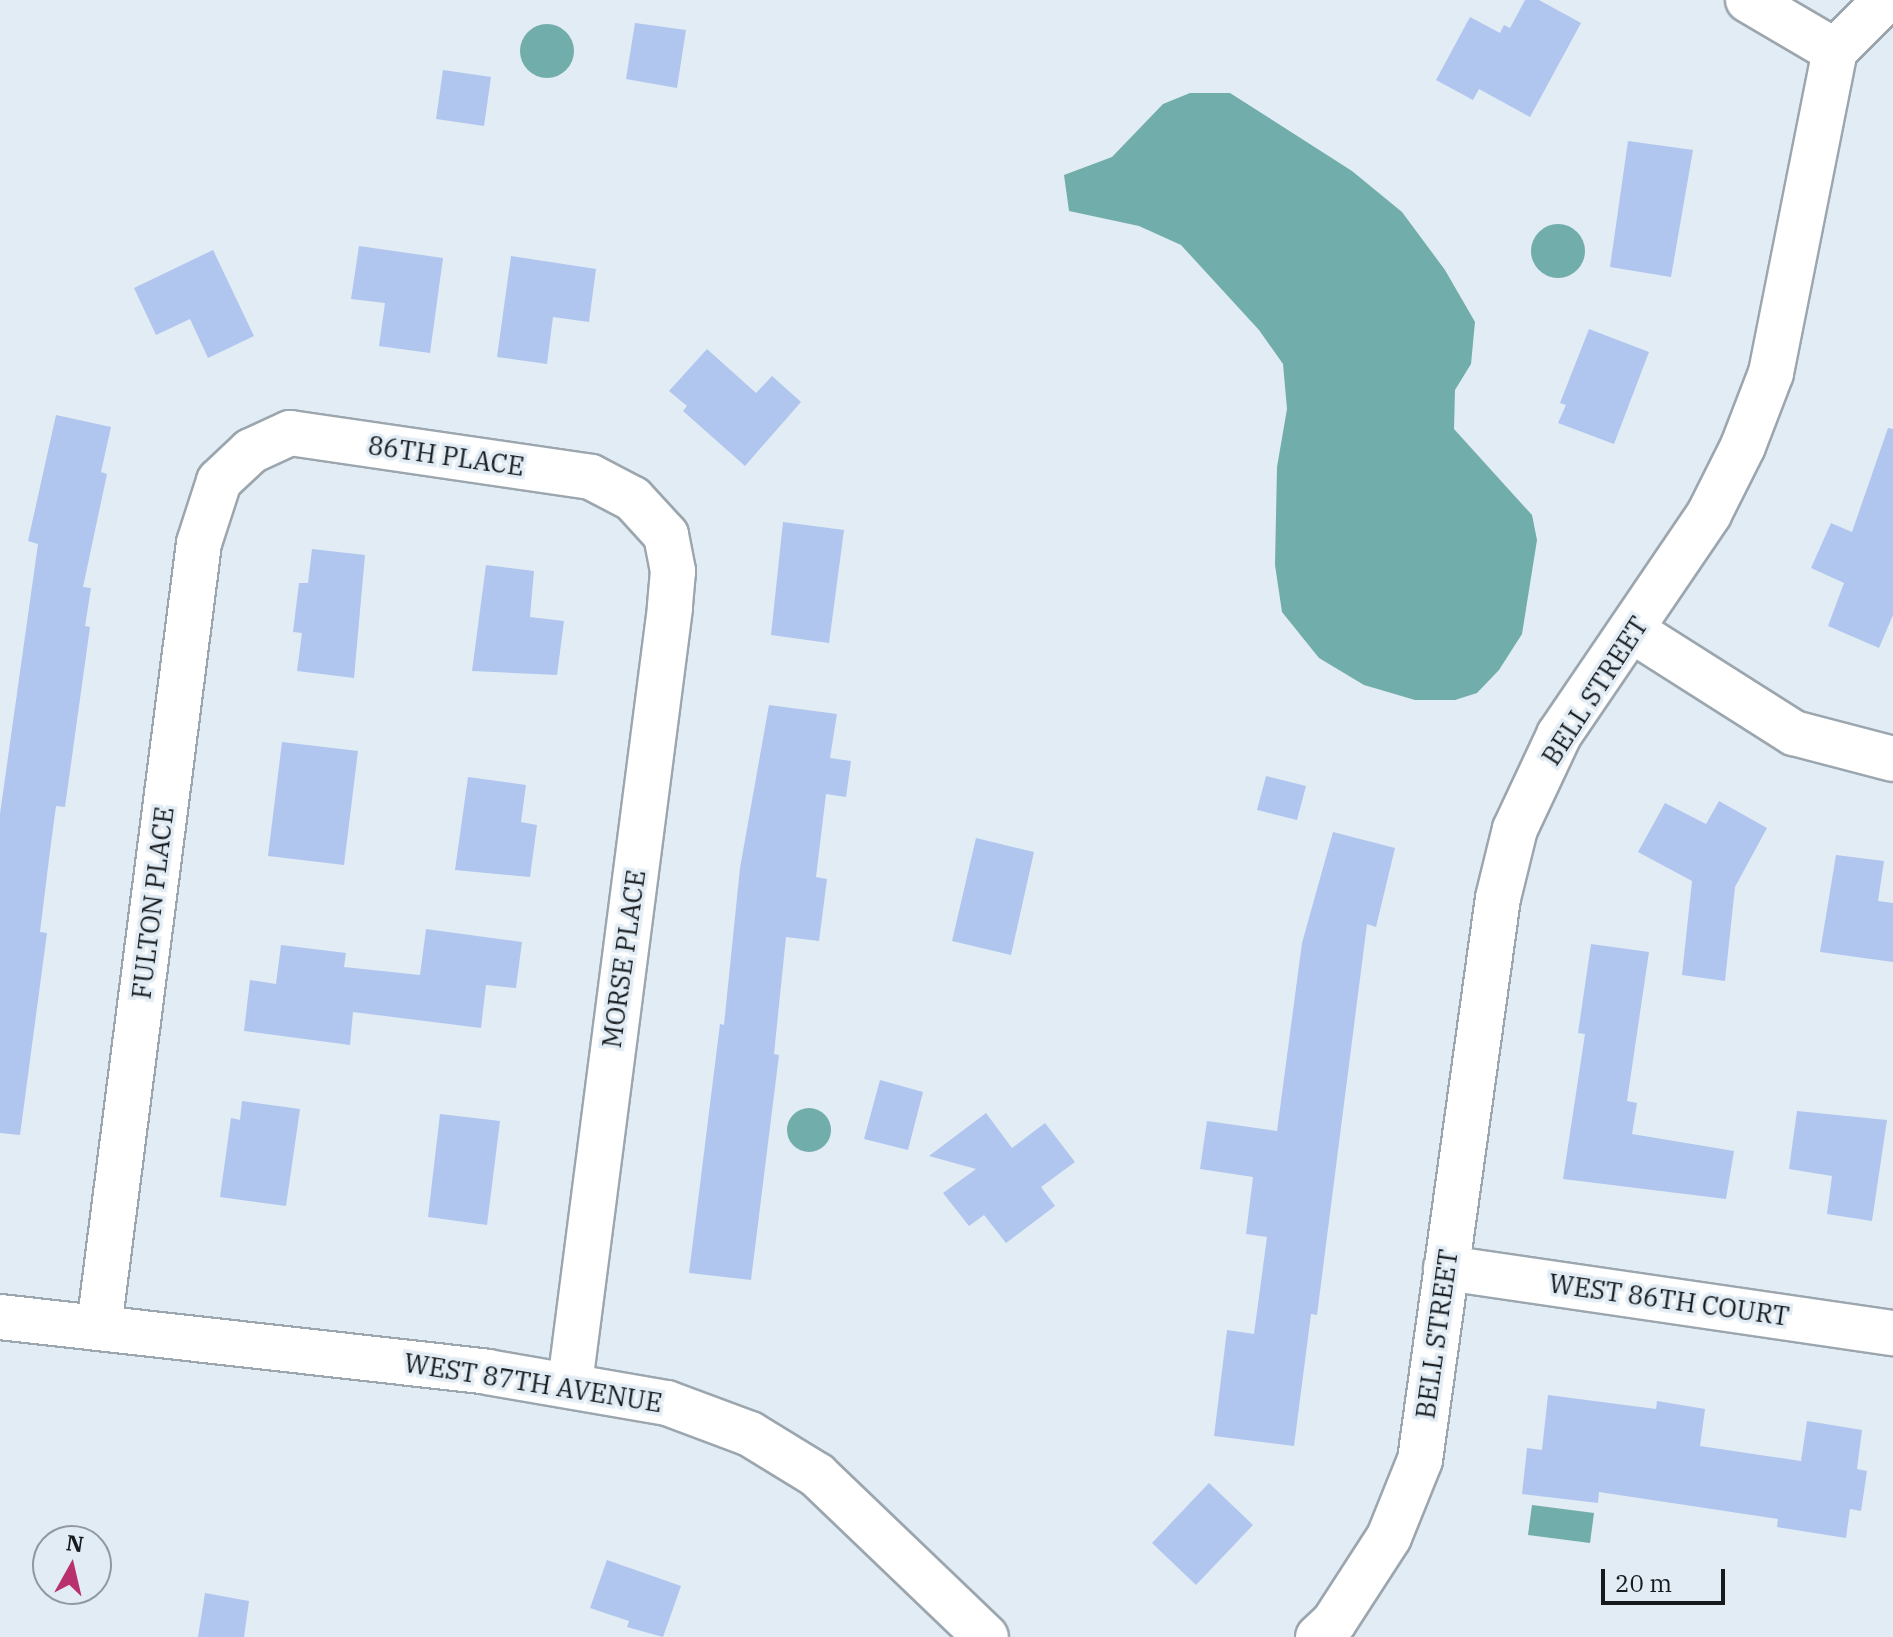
<!DOCTYPE html>
<style>
body{margin:0}
#map{position:relative;width:1893px;height:1637px;overflow:hidden;background:#e2ecf4;font-family:"IBM Plex Serif",serif}
div>[style]{position:absolute}
.water>*{inset:0;background:#71adab}
.round{border-radius:50%}
.building>*{inset:0;background:#b1c6ef}
.roads{filter:drop-shadow(2px 0 #9ca6ae) drop-shadow(-2px 0 #9ca6ae) drop-shadow(0 2px #9ca6ae) drop-shadow(0 -2px #9ca6ae)}
.minor>*{height:44px;margin:-22px;padding:0 22px;transform-origin:22px;border-radius:22px;background:#fff}
span{translate:-50% -50%;white-space:nowrap;text-align:center;line-height:1.15;-webkit-text-stroke:7px #e2ecf4;paint-order:stroke}
.street-label{font-size:26px;color:#171b1e}
.north{position:absolute;left:32px;top:1525px;width:80px;height:80px;box-sizing:border-box;background:#e2ecf4;border:2px solid #91989e;border-radius:50%;rotate:8deg;font-size:22px;font-weight:700;line-height:32px;text-align:center;color:#171b1e}
.north::after{content:'';display:block;margin:auto;width:28px;height:36px;background:#b9306e;clip-path:polygon(50% 0,100% 100%,50% 72%,0 100%)}
.scale{position:absolute;left:1601px;top:1569px;width:124px;height:36px;box-sizing:border-box;border:4px solid #171b1e;border-top:0;padding-left:10px;font-size:24px;line-height:28px;white-space:nowrap;color:#171b1e;-webkit-text-stroke:6px #e2ecf4;paint-order:stroke}
</style>
<div id="map">
<div class="water">
<i class="round" style="left:520px;top:24px;width:54px;height:54px"></i>
<i style="clip-path:polygon(1190px 93px,1230px 93px,1352px 171px,1402px 212px,1445px 270px,1475px 322px,1471px 364px,1455px 390px,1454px 429px,1532px 515px,1537px 540px,1522px 634px,1499px 670px,1477px 693px,1455px 700px,1415px 700px,1364px 685px,1319px 658px,1282px 612px,1275px 565px,1277px 467px,1287px 409px,1283px 364px,1259px 330px,1181px 245px,1139px 226px,1069px 211px,1064px 175px,1112px 157px,1163px 104px)"></i>
<i class="round" style="left:1531px;top:224px;width:54px;height:54px"></i>
<i class="round" style="left:787px;top:1108px;width:44px;height:44px"></i>
<i style="clip-path:polygon(1532px 1505px,1594px 1513px,1590px 1543px,1528px 1535px)"></i>
</div>
<div class="building">
<i style="clip-path:polygon(1525px 0,1539px 0,1581px 23px,1530px 117px,1479px 89px,1473px 100px,1436px 80px,1470px 17px,1500px 33px,1504px 25px,1510px 28px)"></i>
<i style="clip-path:polygon(635px 23px,686px 30px,677px 88px,626px 79px)"></i>
<i style="clip-path:polygon(443px 70px,491px 77px,484px 126px,436px 119px)"></i>
<i style="clip-path:polygon(1628px 141px,1693px 150px,1671px 277px,1610px 267px)"></i>
<i style="clip-path:polygon(359px 246px,443px 258px,430px 353px,379px 346px,385px 303px,351px 299px)"></i>
<i style="clip-path:polygon(213px 250px,254px 336px,208px 358px,190px 319px,156px 335px,134px 288px)"></i>
<i style="clip-path:polygon(511px 256px,596px 269px,589px 322px,553px 317px,547px 364px,497px 357px)"></i>
<i style="clip-path:polygon(1589px 329px,1649px 352px,1614px 444px,1558px 423px,1566px 405px,1560px 403px)"></i>
<i style="clip-path:polygon(707px 349px,756px 393px,772px 376px,801px 402px,745px 466px,683px 411px,687px 406px,669px 391px)"></i>
<i style="clip-path:polygon(56px 415px,111px 427px,101px 472px,107px 474px,83px 587px,91px 588px,85px 626px,90px 627px,65px 807px,56px 806px,50px 851px,40px 932px,47px 933px,20px 1135px,0 1133px,0 814px,38px 544px,28px 541px)"></i>
<i style="clip-path:polygon(1888px 428px,1893px 429px,1893px 615px,1879px 648px,1828px 626px,1844px 583px,1811px 568px,1831px 523px,1852px 532px)"></i>
<i style="clip-path:polygon(783px 522px,844px 530px,829px 643px,771px 635px)"></i>
<i style="clip-path:polygon(312px 549px,365px 555px,354px 678px,297px 671px,302px 633px,293px 632px,299px 583px,308px 583px)"></i>
<i style="clip-path:polygon(486px 565px,534px 571px,530px 617px,564px 621px,557px 675px,472px 671px)"></i>
<i style="clip-path:polygon(769px 705px,837px 714px,830px 758px,851px 761px,846px 797px,826px 794px,816px 877px,827px 879px,819px 941px,786px 937px,774px 1054px,779px 1055px,751px 1280px,689px 1273px,720px 1024px,724px 1025px,740px 868px)"></i>
<i style="clip-path:polygon(282px 742px,358px 751px,344px 865px,268px 856px)"></i>
<i style="clip-path:polygon(1266px 776px,1306px 786px,1297px 820px,1257px 810px)"></i>
<i style="clip-path:polygon(468px 777px,526px 785px,521px 822px,537px 825px,530px 877px,455px 870px)"></i>
<i style="clip-path:polygon(1719px 801px,1767px 828px,1735px 887px,1725px 981px,1682px 975px,1692px 881px,1638px 852px,1665px 803px,1706px 824px)"></i>
<i style="clip-path:polygon(1333px 832px,1395px 848px,1376px 927px,1367px 924px,1317px 1315px,1311px 1314px,1294px 1446px,1214px 1436px,1227px 1330px,1254px 1334px,1267px 1237px,1246px 1234px,1253px 1177px,1200px 1169px,1207px 1121px,1277px 1131px,1302px 943px)"></i>
<i style="clip-path:polygon(976px 838px,1034px 852px,1011px 955px,952px 941px)"></i>
<i style="clip-path:polygon(1836px 855px,1884px 861px,1878px 901px,1893px 903px,1893px 962px,1820px 952px)"></i>
<i style="clip-path:polygon(426px 929px,522px 942px,516px 988px,486px 985px,481px 1028px,353px 1012px,350px 1045px,244px 1031px,250px 980px,276px 984px,281px 945px,346px 953px,344px 967px,420px 975px)"></i>
<i style="clip-path:polygon(1591px 944px,1649px 952px,1627px 1101px,1637px 1103px,1632px 1134px,1734px 1151px,1726px 1199px,1563px 1179px,1585px 1034px,1578px 1033px)"></i>
<i style="clip-path:polygon(880px 1080px,923px 1092px,908px 1150px,864px 1139px)"></i>
<i style="clip-path:polygon(242px 1101px,300px 1109px,286px 1206px,220px 1197px,231px 1118px,240px 1120px)"></i>
<i style="clip-path:polygon(1797px 1111px,1887px 1120px,1872px 1221px,1827px 1214px,1832px 1176px,1789px 1169px)"></i>
<i style="clip-path:polygon(986px 1113px,1012px 1148px,1045px 1123px,1075px 1162px,1041px 1187px,1055px 1206px,1006px 1243px,984px 1215px,969px 1226px,943px 1193px,976px 1169px,929px 1156px)"></i>
<i style="clip-path:polygon(440px 1114px,500px 1121px,487px 1225px,428px 1217px)"></i>
<i style="clip-path:polygon(1548px 1395px,1656px 1409px,1657px 1401px,1705px 1409px,1700px 1446px,1801px 1461px,1807px 1421px,1862px 1430px,1857px 1469px,1867px 1471px,1861px 1511px,1850px 1509px,1846px 1538px,1777px 1527px,1778px 1519px,1599px 1492px,1598px 1503px,1522px 1494px,1527px 1448px,1542px 1450px)"></i>
<i style="clip-path:polygon(1209px 1483px,1253px 1525px,1196px 1585px,1152px 1543px)"></i>
<i style="clip-path:polygon(607px 1560px,681px 1586px,663px 1637px,627px 1627px,629px 1621px,590px 1608px)"></i>
<i style="clip-path:polygon(205px 1593px,249px 1601px,244px 1637px,198px 1637px)"></i>
</div>
<div class="roads">
<div class="minor">
<i style="left:1748px;top:0;width:101px;rotate:30.4deg"></i>
<i style="left:1633px;top:631px;width:191px;rotate:32.4deg"></i>
<i style="left:1794px;top:733px;width:102px;rotate:14.7deg"></i>
<i style="left:1446px;top:1268px;width:452px;rotate:8.3deg"></i>
<i style="left:0;top:1317px;width:490px;rotate:6.4deg"></i>
<i style="left:487px;top:1372px;width:183px;rotate:9.8deg"></i>
<i style="left:667px;top:1403px;width:89px;rotate:20.5deg"></i>
<i style="left:750px;top:1434px;width:79px;rotate:31.5deg"></i>
<i style="left:817px;top:1475px;width:234px;rotate:43.8deg"></i>
<i style="left:99px;top:1327px;width:790px;rotate:-82.73deg"></i>
<i style="left:199px;top:543px;width:65px;rotate:-72.1deg"></i>
<i style="left:219px;top:481px;width:44px;rotate:-43.2deg"></i>
<i style="left:251px;top:451px;width:43px;rotate:-24.8deg"></i>
<i style="left:290px;top:433px;width:304px;rotate:8.3deg"></i>
<i style="left:591px;top:477px;width:47px;rotate:27.6deg"></i>
<i style="left:633px;top:499px;width:49px;rotate:47.5deg"></i>
<i style="left:666px;top:535px;width:37px;rotate:79deg"></i>
<i style="left:673px;top:571px;width:37px;rotate:95deg"></i>
<i style="left:670px;top:608px;width:781px;rotate:97.35deg"></i>
<i style="left:1318px;top:1637px;width:22px;rotate:-43deg"></i>
<i style="left:1334px;top:1622px;width:101px;rotate:-57.1deg"></i>
<i style="left:1389px;top:1537px;width:83px;rotate:-68.1deg"></i>
<i style="left:1420px;top:1460px;width:567px;rotate:-82.1deg"></i>
<i style="left:1498px;top:898px;width:71px;rotate:-76.2deg"></i>
<i style="left:1515px;top:829px;width:104px;rotate:-64.9deg"></i>
<i style="left:1559px;top:735px;width:267px;rotate:-55.8deg"></i>
<i style="left:1709px;top:514px;width:76px;rotate:-63.4deg"></i>
<i style="left:1743px;top:446px;width:78px;rotate:-69deg"></i>
<i style="left:1771px;top:373px;width:328px;rotate:-78.8deg"></i>
<i style="left:1835px;top:51px;width:71px;rotate:-45.6deg"></i>
</div>
</div>
<div class="street-label">
<span style="left:446px;top:456px;rotate:8deg">86TH PLACE</span>
<span style="left:1595px;top:691px;rotate:-57deg">BELL STREET</span>
<span style="left:153px;top:903px;rotate:-83deg">FULTON PLACE</span>
<span style="left:624px;top:959px;rotate:-82deg">MORSE PLACE</span>
<span style="left:1669px;top:1300px;rotate:8deg">WEST 86TH COURT</span>
<span style="left:1437px;top:1334px;rotate:-82deg">BELL STREET</span>
<span style="left:533px;top:1383px;rotate:9deg">WEST 87TH AVENUE</span>
</div>
<div class="north">N</div>
<div class="scale">20 m</div>
</div>
